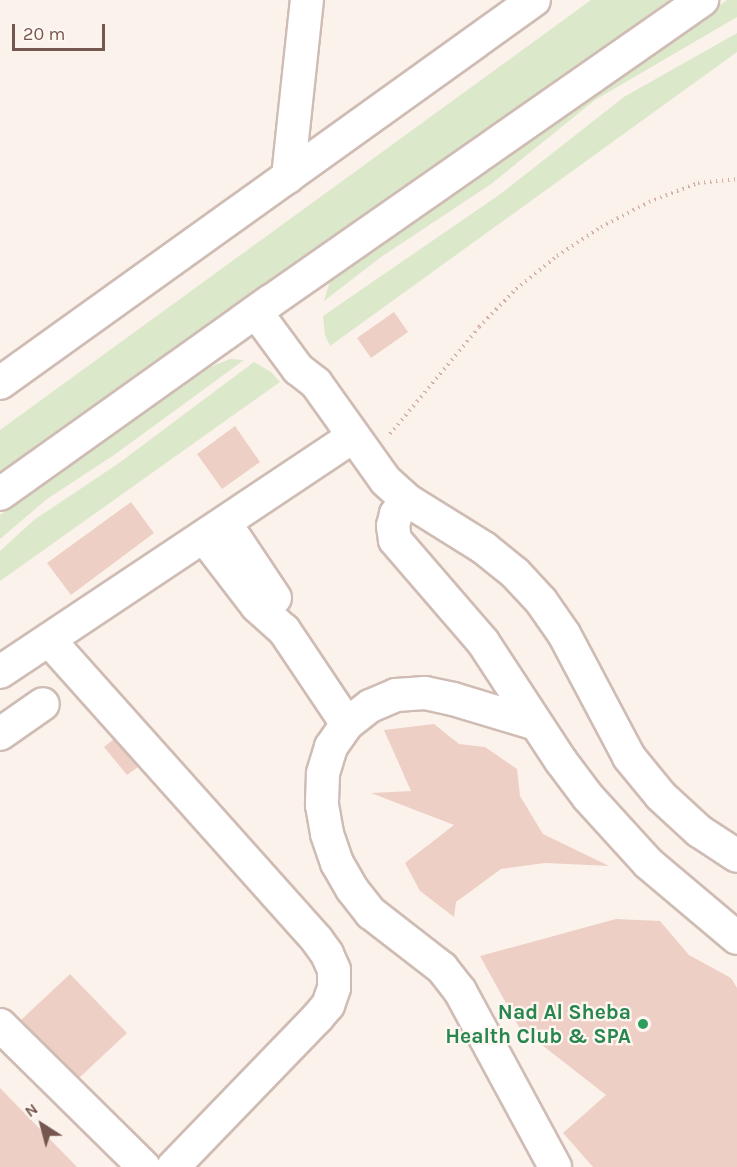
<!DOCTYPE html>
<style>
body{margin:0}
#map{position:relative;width:737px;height:1167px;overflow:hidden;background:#fbf2eb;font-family:Karla,sans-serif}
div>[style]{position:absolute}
.green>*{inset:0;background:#dbe8ca}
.building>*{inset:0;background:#eecfc5}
.path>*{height:4px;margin-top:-2px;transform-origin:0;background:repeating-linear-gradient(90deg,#d4b2a8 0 1.5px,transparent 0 6px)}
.roads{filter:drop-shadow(2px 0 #cfbcb4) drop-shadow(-2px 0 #cfbcb4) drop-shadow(0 2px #cfbcb4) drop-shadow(0 -2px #cfbcb4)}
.minor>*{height:32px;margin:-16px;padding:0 16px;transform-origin:16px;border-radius:16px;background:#fff}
.dots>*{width:16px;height:16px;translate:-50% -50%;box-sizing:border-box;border:3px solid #fef7f2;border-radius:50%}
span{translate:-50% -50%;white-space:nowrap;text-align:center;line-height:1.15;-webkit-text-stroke:4.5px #fef7f2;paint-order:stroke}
.leisure-label{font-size:21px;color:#27864d;font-weight:700}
.right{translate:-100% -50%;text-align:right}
.north{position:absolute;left:12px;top:1095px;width:60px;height:60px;-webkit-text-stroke:4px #fef7f2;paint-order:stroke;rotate:324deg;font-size:16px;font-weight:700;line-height:24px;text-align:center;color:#755750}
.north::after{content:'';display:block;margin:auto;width:21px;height:27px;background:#755750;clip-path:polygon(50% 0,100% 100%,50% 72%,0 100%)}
.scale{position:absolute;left:12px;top:24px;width:93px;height:27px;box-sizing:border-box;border:3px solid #755750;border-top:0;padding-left:8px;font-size:18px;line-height:21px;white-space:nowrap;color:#755750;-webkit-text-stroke:4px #fef7f2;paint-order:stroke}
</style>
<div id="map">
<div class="green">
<i style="clip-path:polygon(591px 0,669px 0,0 478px,0 430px)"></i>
<i style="clip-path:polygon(727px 0,737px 0,737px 17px,595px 100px,491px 184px,381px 257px,324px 301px,330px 281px)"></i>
<i style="clip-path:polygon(737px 33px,737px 52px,330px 346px,325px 335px,323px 316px,499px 195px,624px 97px)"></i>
<i style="clip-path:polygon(230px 359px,244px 360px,114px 455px,47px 499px,0 539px,0 515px,205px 369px)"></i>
<i style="clip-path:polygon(254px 362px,271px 372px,280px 382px,0 581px,0 551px,34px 520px,119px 463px)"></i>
</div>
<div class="building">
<i style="clip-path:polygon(394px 312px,408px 332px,371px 358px,357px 338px)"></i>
<i style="clip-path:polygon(235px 426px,260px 462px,222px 489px,197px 454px)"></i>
<i style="clip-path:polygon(131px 502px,154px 533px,71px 595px,47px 563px)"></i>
<i style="clip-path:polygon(434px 724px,459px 744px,485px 747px,517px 769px,520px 796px,543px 834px,609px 866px,545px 863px,501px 869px,456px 902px,454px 917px,420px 891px,405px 863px,454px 825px,371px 793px,411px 791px,384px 730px)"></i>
<i style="clip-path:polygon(114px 739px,138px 767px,127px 775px,104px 747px)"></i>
<i style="clip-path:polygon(616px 919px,660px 921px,689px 955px,731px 978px,737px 988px,737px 1167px,593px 1167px,563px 1133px,606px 1095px,519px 1027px,480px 956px)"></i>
<i style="clip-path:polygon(70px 974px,127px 1033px,79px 1078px,21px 1020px)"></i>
<i style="clip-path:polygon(0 1088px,77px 1167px,0 1167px)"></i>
</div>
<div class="path">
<i style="left:390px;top:434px;width:139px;rotate:-50.2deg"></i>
<i style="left:479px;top:327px;width:53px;rotate:-45.8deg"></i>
<i style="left:516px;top:289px;width:53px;rotate:-38.8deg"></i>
<i style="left:557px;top:256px;width:53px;rotate:-33.4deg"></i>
<i style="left:601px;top:227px;width:54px;rotate:-27.5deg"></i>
<i style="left:649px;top:202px;width:53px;rotate:-21.2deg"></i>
<i style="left:698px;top:183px;width:39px;rotate:-6deg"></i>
</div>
<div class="roads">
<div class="minor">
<i style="left:288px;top:177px;width:178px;rotate:-83.9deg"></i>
<i style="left:256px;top:312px;width:71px;rotate:53.6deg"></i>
<i style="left:298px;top:369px;width:23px;rotate:38deg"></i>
<i style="left:316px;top:383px;width:120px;rotate:54.5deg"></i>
<i style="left:386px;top:481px;width:28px;rotate:42deg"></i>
<i style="left:407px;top:500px;width:91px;rotate:31.9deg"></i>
<i style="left:484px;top:548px;width:40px;rotate:39deg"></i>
<i style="left:515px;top:573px;width:38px;rotate:47deg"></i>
<i style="left:541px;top:601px;width:40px;rotate:55.1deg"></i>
<i style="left:564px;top:634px;width:139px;rotate:62.1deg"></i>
<i style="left:629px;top:757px;width:50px;rotate:50.6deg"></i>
<i style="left:661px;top:796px;width:52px;rotate:42.6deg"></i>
<i style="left:699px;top:831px;width:45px;rotate:33.3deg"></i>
<i style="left:0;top:383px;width:657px;rotate:-35.65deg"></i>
<i style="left:0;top:494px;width:333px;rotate:-35.5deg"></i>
<i style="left:271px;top:301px;width:526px;rotate:-34.93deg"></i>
<i style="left:407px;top:500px;width:18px;rotate:128deg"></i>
<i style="left:396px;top:514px;width:12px;rotate:104deg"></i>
<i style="left:393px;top:526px;width:14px;rotate:82deg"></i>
<i style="left:395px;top:540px;width:135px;rotate:49.2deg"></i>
<i style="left:483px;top:642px;width:142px;rotate:56.8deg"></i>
<i style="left:561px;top:761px;width:45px;rotate:53.1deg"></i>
<i style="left:588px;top:797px;width:89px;rotate:47.7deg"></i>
<i style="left:648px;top:863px;width:116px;rotate:40.1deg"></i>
<i style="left:225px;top:523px;width:90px;rotate:56.3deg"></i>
<i style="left:204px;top:537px;width:87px;rotate:52.5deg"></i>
<i style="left:257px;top:606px;width:36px;rotate:42deg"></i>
<i style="left:284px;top:630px;width:113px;rotate:56.2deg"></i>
<i style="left:49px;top:640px;width:402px;rotate:48.2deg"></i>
<i style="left:317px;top:940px;width:17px;rotate:54deg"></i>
<i style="left:327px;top:954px;width:17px;rotate:66deg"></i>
<i style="left:334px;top:970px;width:18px;rotate:90deg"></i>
<i style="left:334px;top:988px;width:18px;rotate:109deg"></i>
<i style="left:328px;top:1005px;width:17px;rotate:130deg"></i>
<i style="left:317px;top:1018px;width:207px;rotate:134deg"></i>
<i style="left:0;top:672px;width:424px;rotate:-33.7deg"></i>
<i style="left:536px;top:724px;width:87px;rotate:-163.2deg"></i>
<i style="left:453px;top:699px;width:29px;rotate:-168deg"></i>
<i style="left:425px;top:693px;width:29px;rotate:176deg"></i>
<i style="left:396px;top:695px;width:28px;rotate:157deg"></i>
<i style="left:370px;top:706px;width:29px;rotate:142deg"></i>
<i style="left:347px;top:724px;width:28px;rotate:125deg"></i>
<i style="left:331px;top:747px;width:28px;rotate:107deg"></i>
<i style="left:323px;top:774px;width:31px;rotate:92deg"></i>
<i style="left:322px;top:805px;width:29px;rotate:80deg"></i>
<i style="left:327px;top:834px;width:31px;rotate:71deg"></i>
<i style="left:337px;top:863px;width:30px;rotate:60deg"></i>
<i style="left:352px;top:889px;width:31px;rotate:52deg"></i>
<i style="left:371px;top:913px;width:90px;rotate:37.8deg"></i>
<i style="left:442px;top:968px;width:29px;rotate:52deg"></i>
<i style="left:460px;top:991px;width:200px;rotate:61.6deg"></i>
<i style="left:0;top:734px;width:52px;rotate:-34.9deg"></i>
<i style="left:0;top:1025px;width:202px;rotate:44.6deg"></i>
</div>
</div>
<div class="dots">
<i style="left:643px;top:1024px;background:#2e9e5b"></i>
</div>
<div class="leisure-label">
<span class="right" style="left:631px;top:1024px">Nad Al Sheba<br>Health Club &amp; SPA</span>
</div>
<div class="north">N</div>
<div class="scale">20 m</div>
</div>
